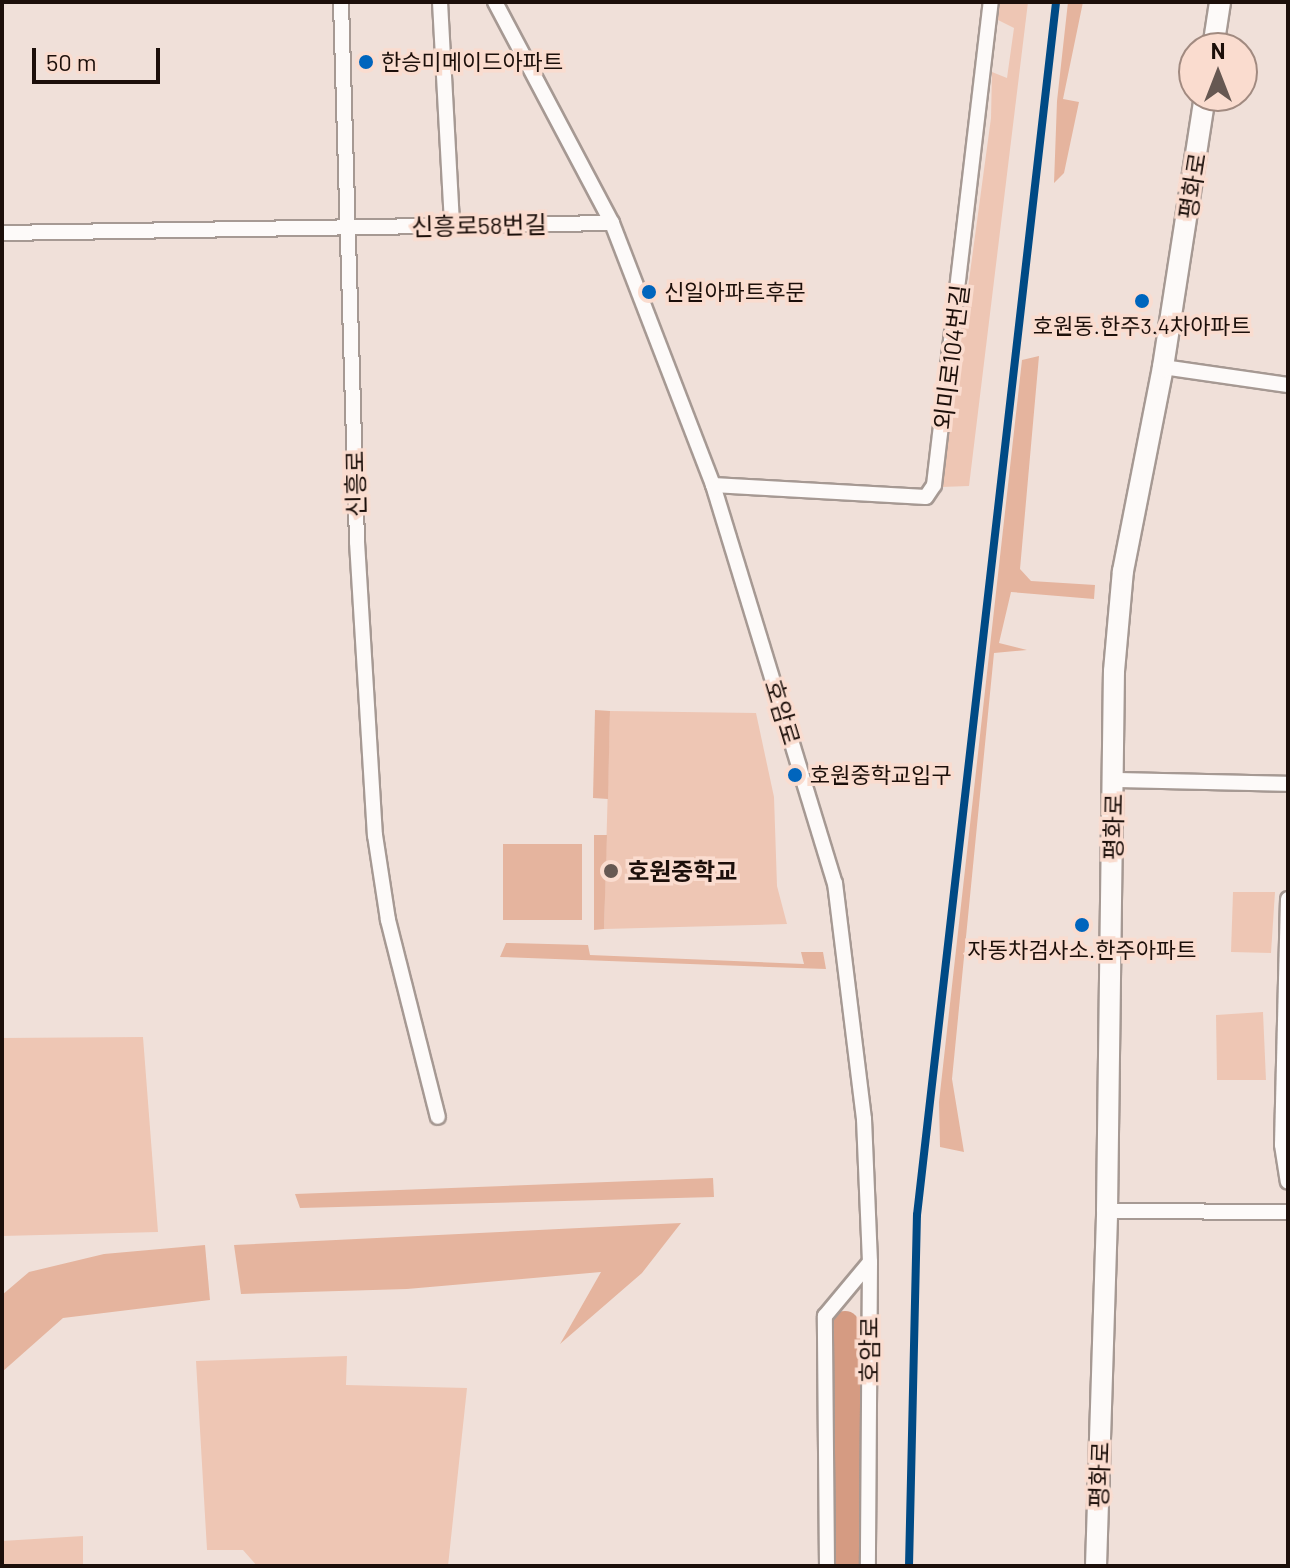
<!DOCTYPE html>
<meta charset="utf-8">
<style>
body{margin:0}
#map{position:relative;width:1290px;height:1568px;overflow:hidden;background:#f0e0d9;font-family:Barlow,"Noto Sans KR",sans-serif}
div>[style]{position:absolute}
.green>*{inset:0;background:#eec6b4}
.forest>*{inset:0;background:#e5b49e}
.river>*{height:30px;margin:-15px;padding:0 15px;transform-origin:15px;border-radius:15px;background:#d59b82}
.roads{filter:drop-shadow(2px 0 #a69993) drop-shadow(-2px 0 #a69993) drop-shadow(0 2px #a69993) drop-shadow(0 -2px #a69993)}
.minor>*{height:14px;margin:-7px;padding:0 7px;transform-origin:7px;border-radius:7px;background:#fdfaf9}
.secondary>*{height:20px;margin:-10px;padding:0 10px;transform-origin:10px;border-radius:10px;background:#fdfaf9}
.metro-1>*{height:8px;margin:-4px;padding:0 4px;transform-origin:4px;border-radius:4px;background:#004a85}
.dots>*{width:22px;height:22px;translate:-50% -50%;box-sizing:border-box;border:4px solid #fadccf;border-radius:50%}
span{translate:-50% -50%;white-space:nowrap;text-align:center;line-height:1.15;-webkit-text-stroke:7px #fadccf;paint-order:stroke}
.bus-label{font-size:22px;color:#1c0f0a}
.left{translate:0 -50%;text-align:left}
.street-label{font-size:24px;color:#1c0f0a}
.poi-label{font-size:24px;color:#1c0f0a;font-weight:700}
.frame{position:absolute;inset:0;border:4px solid #1c0f0a;pointer-events:none}
.north{position:absolute;left:1178px;top:32px;width:80px;height:80px;box-sizing:border-box;background:#fadccf;border:2px solid #a18a80;border-radius:50%;rotate:0deg;font-size:22px;font-weight:700;line-height:32px;text-align:center;color:#1c0f0a}
.north::after{content:'';display:block;margin:auto;width:28px;height:36px;background:#665852;clip-path:polygon(50% 0,100% 100%,50% 72%,0 100%)}
.scale{position:absolute;left:32px;top:48px;width:128px;height:36px;box-sizing:border-box;border:4px solid #1c0f0a;border-top:0;padding-left:10px;font-size:24px;line-height:28px;white-space:nowrap;color:#1c0f0a;-webkit-text-stroke:6px #fadccf;paint-order:stroke}
</style>
<div id="map">
<div class="green">
<i style="clip-path:polygon(998px 2px,1028px 2px,969px 486px,941px 487px,991px 118px,992px 72px,1007px 78px,1014px 28px,996px 19px)"></i>
<i style="clip-path:polygon(610px 711px,756px 713px,774px 797px,777px 886px,787px 924px,604px 929px)"></i>
<i style="clip-path:polygon(1233px 892px,1275px 892px,1271px 953px,1231px 952px)"></i>
<i style="clip-path:polygon(1263px 1012px,1266px 1080px,1217px 1080px,1216px 1015px)"></i>
<i style="clip-path:polygon(143px 1037px,158px 1232px,2px 1236px,2px 1038px)"></i>
<i style="clip-path:polygon(347px 1356px,346px 1385px,467px 1388px,448px 1566px,257px 1566px,243px 1550px,207px 1550px,196px 1361px)"></i>
<i style="clip-path:polygon(83px 1536px,83px 1566px,2px 1566px,2px 1541px)"></i>
</div>
<div class="forest">
<i style="clip-path:polygon(1068px 2px,1083px 2px,1063px 99px,1079px 102px,1064px 173px,1054px 183px,1057px 101px)"></i>
<i style="clip-path:polygon(1039px 356px,1020px 569px,1031px 581px,1095px 585px,1094px 599px,1011px 592px,999px 643px,1027px 650px,994px 653px,952px 1079px,964px 1152px,940px 1147px,939px 1102px,1022px 360px)"></i>
<i style="clip-path:polygon(595px 710px,610px 711px,608px 799px,593px 798px)"></i>
<i style="clip-path:polygon(594px 835px,607px 835px,604px 929px,594px 930px)"></i>
<i style="clip-path:polygon(503px 844px,582px 844px,582px 920px,503px 920px)"></i>
<i style="clip-path:polygon(506px 943px,588px 945px,590px 955px,804px 964px,801px 952px,823px 952px,826px 969px,500px 957px)"></i>
<i style="clip-path:polygon(713px 1178px,714px 1197px,300px 1208px,295px 1194px)"></i>
<i style="clip-path:polygon(681px 1223px,642px 1273px,560px 1344px,601px 1272px,407px 1289px,241px 1294px,234px 1245px)"></i>
<i style="clip-path:polygon(205px 1245px,210px 1300px,63px 1318px,2px 1372px,2px 1295px,29px 1272px,104px 1254px)"></i>
</div>
<div class="river">
<i style="left:845px;top:1326px;width:240px;rotate:90deg"></i>
</div>
<div class="roads">
<div class="minor">
<i style="left:341px;top:2px;width:540px;rotate:88.3deg"></i>
<i style="left:357px;top:542px;width:294px;rotate:86.5deg"></i>
<i style="left:375px;top:835px;width:86px;rotate:81.3deg"></i>
<i style="left:388px;top:920px;width:203px;rotate:75.8deg"></i>
<i style="left:440px;top:2px;width:222px;rotate:86.9deg"></i>
<i style="left:495px;top:2px;width:250px;rotate:62.1deg"></i>
<i style="left:612px;top:223px;width:281px;rotate:68.9deg"></i>
<i style="left:713px;top:485px;width:416px;rotate:73deg"></i>
<i style="left:835px;top:883px;width:238px;rotate:83deg"></i>
<i style="left:864px;top:1119px;width:143px;rotate:87.6deg"></i>
<i style="left:870px;top:1262px;width:304px;rotate:90.4deg"></i>
<i style="left:2px;top:233px;width:610px;rotate:-0.94deg"></i>
<i style="left:1163px;top:367px;width:126px;rotate:8.2deg"></i>
<i style="left:713px;top:485px;width:213px;rotate:3.2deg"></i>
<i style="left:926px;top:497px;width:14px;rotate:-56deg"></i>
<i style="left:934px;top:485px;width:486px;rotate:-83.3deg"></i>
<i style="left:1114px;top:780px;width:174px;rotate:1.3deg"></i>
<i style="left:1288px;top:899px;width:246px;rotate:91.4deg"></i>
<i style="left:1282px;top:1145px;width:37px;rotate:81deg"></i>
<i style="left:1107px;top:1211px;width:181px;rotate:0.3deg"></i>
<i style="left:827px;top:1566px;width:250px;rotate:-90.5deg"></i>
<i style="left:825px;top:1316px;width:70px;rotate:-50.2deg"></i>
</div>
<div class="secondary">
<i style="left:1213px;top:48px;width:47px;rotate:-81.3deg"></i>
<i style="left:1096px;top:1566px;width:355px;rotate:-88.2deg"></i>
<i style="left:1107px;top:1211px;width:540px;rotate:-89.26deg"></i>
<i style="left:1114px;top:671px;width:100px;rotate:-84.9deg"></i>
<i style="left:1123px;top:571px;width:208px;rotate:-78.9deg"></i>
<i style="left:1163px;top:367px;width:274px;rotate:-81.2deg"></i>
</div>
</div>
<div class="metro-1">
<i style="left:909px;top:1566px;width:351px;rotate:-88.7deg"></i>
<i style="left:917px;top:1215px;width:1221px;rotate:-83.46deg"></i>
</div>
<div class="dots">
<i style="left:366px;top:62px;background:#0065bd"></i>
<i style="left:649px;top:292px;background:#0065bd"></i>
<i style="left:1142px;top:301px;background:#0065bd"></i>
<i style="left:795px;top:775px;background:#0065bd"></i>
<i style="left:611px;top:871px;background:#665852"></i>
<i style="left:1082px;top:925px;background:#0065bd"></i>
</div>
<div class="bus-label">
<span class="left" style="left:381px;top:62px">한승미메이드아파트</span>
<span class="left" style="left:664px;top:292px">신일아파트후문</span>
<span style="left:1142px;top:326px">호원동.한주3.4차아파트</span>
<span class="left" style="left:810px;top:775px">호원중학교입구</span>
<span style="left:1082px;top:950px">자동차검사소.한주아파트</span>
</div>
<div class="street-label">
<span style="left:1192px;top:186px;rotate:-81deg">평화로</span>
<span style="left:479px;top:225px;rotate:-1deg">신흥로58번길</span>
<span style="left:951px;top:357px;rotate:-83deg">외미로104번길</span>
<span style="left:355px;top:484px;rotate:-91deg">신흥로</span>
<span style="left:783px;top:712px;rotate:73deg">호암로</span>
<span style="left:1113px;top:827px;rotate:-89deg">평화로</span>
<span style="left:869px;top:1350px;rotate:-90deg">호암로</span>
<span style="left:1099px;top:1475px;rotate:-88deg">평화로</span>
</div>
<div class="poi-label">
<span class="left" style="left:627px;top:871px">호원중학교</span>
</div>
<div class="frame"></div>
<div class="north">N</div>
<div class="scale">50 m</div>
</div>
